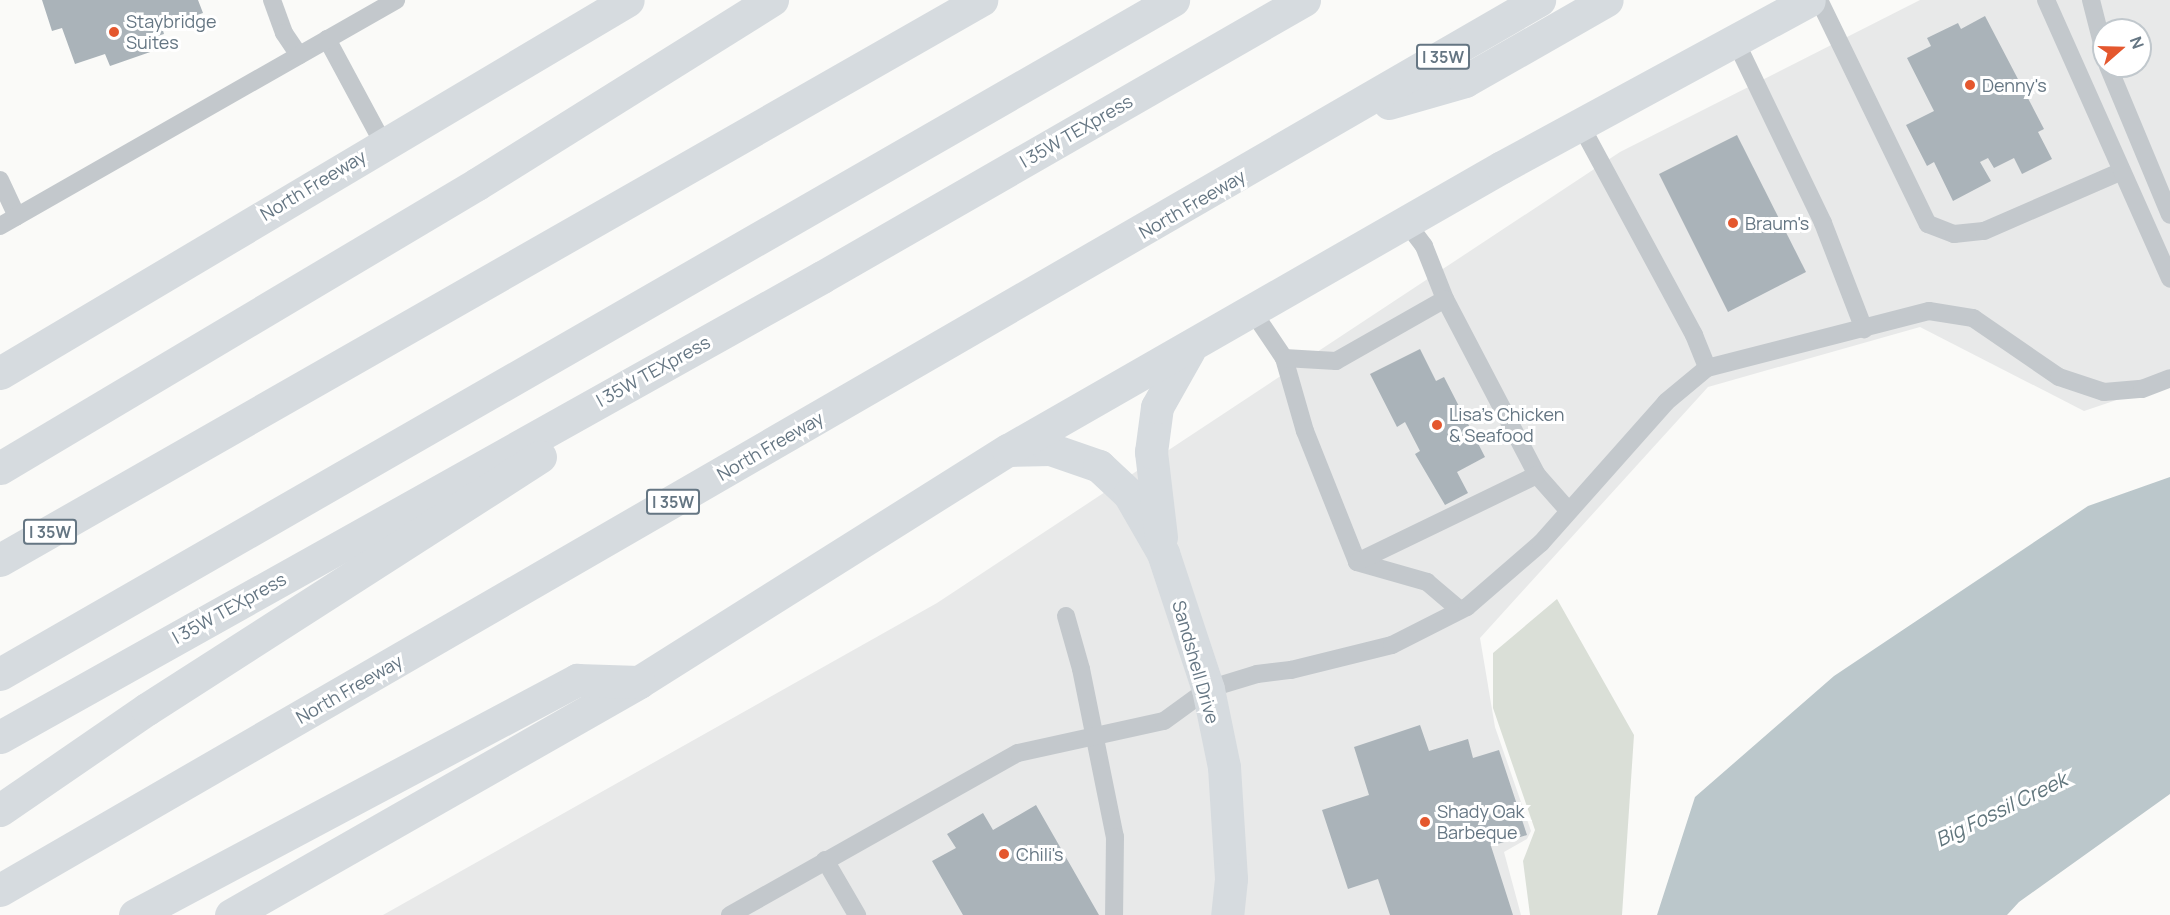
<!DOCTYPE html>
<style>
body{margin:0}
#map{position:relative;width:2170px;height:915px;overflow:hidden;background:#fafaf8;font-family:Manrope,sans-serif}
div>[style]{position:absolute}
.built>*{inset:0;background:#e8e9e9}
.green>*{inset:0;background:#dadfd7}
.water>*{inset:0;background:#bbc7cb}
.building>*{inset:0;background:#aab3b9}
.lane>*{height:18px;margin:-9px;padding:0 9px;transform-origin:9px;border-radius:9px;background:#c3c8cc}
.secondary>*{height:33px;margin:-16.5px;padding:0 16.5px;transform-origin:16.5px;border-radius:16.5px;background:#d6dbdf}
.highway>*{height:33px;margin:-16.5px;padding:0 16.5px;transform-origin:16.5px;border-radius:16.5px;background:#d6dbdf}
.dots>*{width:16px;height:16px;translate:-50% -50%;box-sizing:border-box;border:3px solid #fff;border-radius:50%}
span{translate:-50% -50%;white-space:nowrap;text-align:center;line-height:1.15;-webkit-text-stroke:6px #fff;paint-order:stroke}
.shield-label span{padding:2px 4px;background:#fff;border:2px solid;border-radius:4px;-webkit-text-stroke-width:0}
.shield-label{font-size:16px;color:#657683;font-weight:700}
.poi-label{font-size:18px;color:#657683}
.left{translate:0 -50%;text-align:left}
.street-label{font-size:18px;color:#657683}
.water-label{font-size:20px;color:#60757c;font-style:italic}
.north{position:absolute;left:2092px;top:18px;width:60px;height:60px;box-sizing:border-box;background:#fff;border:2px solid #c1c8cd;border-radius:50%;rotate:70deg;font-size:16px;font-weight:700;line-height:24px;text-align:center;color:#657683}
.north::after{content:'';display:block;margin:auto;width:21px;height:27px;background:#e4572e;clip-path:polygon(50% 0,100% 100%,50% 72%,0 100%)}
</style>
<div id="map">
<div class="built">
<i style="clip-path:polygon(evenodd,1920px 0,2170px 0,2170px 382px,2084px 411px,1920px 327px,1708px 387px,1480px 638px,1495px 727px,1531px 831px,1527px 839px,1504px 852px,1521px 915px,383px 915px,937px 603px,1620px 152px,1920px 0,2104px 30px,2140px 30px,2140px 66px,2104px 66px,2104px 30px)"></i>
</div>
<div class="green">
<i style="clip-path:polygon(1557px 599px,1634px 735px,1622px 915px,1530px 915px,1523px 861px,1535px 830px,1493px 708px,1493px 653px)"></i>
</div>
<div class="water">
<i style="clip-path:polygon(2170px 477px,2170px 794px,2019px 902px,2007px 915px,1657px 915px,1695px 797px,1834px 676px,2088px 506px)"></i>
</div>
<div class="building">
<i style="clip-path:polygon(42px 0,198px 0,203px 13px,162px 27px,164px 34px,151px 38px,156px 50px,110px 66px,105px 54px,75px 64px,62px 28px,52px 31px)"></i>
<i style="clip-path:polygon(1985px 16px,2044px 129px,2038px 132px,2052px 159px,2022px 174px,2014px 158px,1994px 168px,1988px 158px,1980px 162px,1991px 181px,1953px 201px,1934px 162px,1927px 166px,1906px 125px,1934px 111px,1907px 58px,1931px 46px,1927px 38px,1958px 23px,1961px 29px)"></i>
<i style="clip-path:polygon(1737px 135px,1806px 272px,1728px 312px,1659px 174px)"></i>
<i style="clip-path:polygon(1420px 349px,1436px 381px,1444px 377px,1485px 457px,1457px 472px,1468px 493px,1445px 505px,1415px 454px,1420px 451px,1405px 422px,1397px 427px,1370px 374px)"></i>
<i style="clip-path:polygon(1420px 725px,1429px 751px,1468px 739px,1473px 758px,1499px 750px,1527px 835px,1491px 846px,1513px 915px,1390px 915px,1378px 879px,1348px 889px,1322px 810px,1369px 795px,1354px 747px)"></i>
<i style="clip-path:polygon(1036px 805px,1099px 915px,963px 915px,932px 861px,956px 848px,947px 834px,983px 813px,993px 830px)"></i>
</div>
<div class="lane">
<i style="left:272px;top:0;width:35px;rotate:70deg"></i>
<i style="left:284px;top:33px;width:27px;rotate:56deg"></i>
<i style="left:1819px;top:0;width:249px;rotate:64.1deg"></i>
<i style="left:1928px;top:224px;width:28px;rotate:21deg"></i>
<i style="left:1954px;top:234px;width:30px;rotate:-6deg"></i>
<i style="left:1984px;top:231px;width:150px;rotate:-23.5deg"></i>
<i style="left:2046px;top:0;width:305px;rotate:66deg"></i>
<i style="left:2091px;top:0;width:53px;rotate:75.7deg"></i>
<i style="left:327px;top:39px;width:118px;rotate:61.7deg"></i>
<i style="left:1735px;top:40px;width:203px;rotate:64.3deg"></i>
<i style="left:1823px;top:223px;width:114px;rotate:68.9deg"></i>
<i style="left:2108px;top:66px;width:161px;rotate:67.4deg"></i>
<i style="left:1580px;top:124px;width:240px;rotate:61.6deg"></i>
<i style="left:1694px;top:335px;width:35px;rotate:68deg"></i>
<i style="left:0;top:180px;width:40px;rotate:65deg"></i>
<i style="left:1406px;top:222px;width:30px;rotate:53deg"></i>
<i style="left:1424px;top:246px;width:57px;rotate:68.4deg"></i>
<i style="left:1445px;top:299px;width:199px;rotate:62.4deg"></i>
<i style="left:1537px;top:475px;width:47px;rotate:48.5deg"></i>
<i style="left:0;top:226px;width:456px;rotate:-29.7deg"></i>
<i style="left:1253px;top:312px;width:55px;rotate:56deg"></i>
<i style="left:1284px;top:358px;width:76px;rotate:74deg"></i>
<i style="left:1305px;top:431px;width:141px;rotate:68.3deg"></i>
<i style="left:1357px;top:562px;width:73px;rotate:15.9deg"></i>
<i style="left:1427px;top:582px;width:43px;rotate:40.3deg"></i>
<i style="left:1284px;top:358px;width:52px;rotate:3.3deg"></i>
<i style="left:1336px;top:361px;width:125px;rotate:-29.6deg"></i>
<i style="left:1357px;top:562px;width:200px;rotate:-25.8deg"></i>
<i style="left:1066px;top:616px;width:55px;rotate:74.2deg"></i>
<i style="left:1081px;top:669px;width:171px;rotate:78.6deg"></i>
<i style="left:1115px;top:837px;width:78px;rotate:90.7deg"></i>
<i style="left:825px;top:860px;width:64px;rotate:59.8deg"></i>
<i style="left:730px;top:915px;width:330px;rotate:-29.4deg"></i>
<i style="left:1018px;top:753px;width:149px;rotate:-12.4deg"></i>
<i style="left:1164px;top:721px;width:54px;rotate:-36deg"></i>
<i style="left:1208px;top:689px;width:51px;rotate:-17deg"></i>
<i style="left:1257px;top:674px;width:34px;rotate:-7deg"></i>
<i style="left:1291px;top:670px;width:104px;rotate:-13.9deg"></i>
<i style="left:1392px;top:645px;width:84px;rotate:-26.9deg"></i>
<i style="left:1467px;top:607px;width:98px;rotate:-40.9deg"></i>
<i style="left:1541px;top:543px;width:188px;rotate:-48.4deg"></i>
<i style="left:1666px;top:402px;width:53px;rotate:-39.7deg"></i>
<i style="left:1707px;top:368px;width:229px;rotate:-14.4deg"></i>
<i style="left:1929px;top:311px;width:45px;rotate:9deg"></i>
<i style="left:1973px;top:318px;width:104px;rotate:34.5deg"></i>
<i style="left:2059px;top:377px;width:47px;rotate:18.4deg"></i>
<i style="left:2104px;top:392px;width:38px;rotate:-5deg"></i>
<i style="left:2142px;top:389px;width:30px;rotate:-21deg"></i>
</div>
<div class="secondary">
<i style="left:0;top:373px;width:730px;rotate:-30.71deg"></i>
<i style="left:1010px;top:450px;width:40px;rotate:-1.4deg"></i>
<i style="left:1050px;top:449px;width:52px;rotate:19.1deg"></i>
<i style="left:1099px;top:466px;width:41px;rotate:43deg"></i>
<i style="left:1129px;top:494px;width:68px;rotate:60deg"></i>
<i style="left:1163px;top:553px;width:143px;rotate:71.7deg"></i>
<i style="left:1208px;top:689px;width:80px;rotate:78.4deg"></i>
<i style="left:1224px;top:767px;width:112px;rotate:86.4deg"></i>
<i style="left:1231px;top:879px;width:36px;rotate:96deg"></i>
<i style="left:1161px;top:537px;width:86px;rotate:-96.7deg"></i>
<i style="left:1151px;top:452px;width:45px;rotate:-82.4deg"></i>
<i style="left:1157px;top:407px;width:65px;rotate:-60.7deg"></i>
<i style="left:231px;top:915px;width:470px;rotate:-29.7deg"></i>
<i style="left:639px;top:682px;width:436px;rotate:-32.2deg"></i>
<i style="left:1008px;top:450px;width:569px;rotate:-29.81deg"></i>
<i style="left:1502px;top:167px;width:349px;rotate:-28.5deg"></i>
</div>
<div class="highway">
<i style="left:1389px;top:103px;width:79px;rotate:-16.1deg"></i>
<i style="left:1465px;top:81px;width:163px;rotate:-29.7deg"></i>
<i style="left:0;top:468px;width:555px;rotate:-30.77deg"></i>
<i style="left:477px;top:184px;width:348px;rotate:-32deg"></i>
<i style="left:0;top:560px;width:1130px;rotate:-29.72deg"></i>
<i style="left:0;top:674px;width:1353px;rotate:-29.88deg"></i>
<i style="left:0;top:737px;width:942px;rotate:-29.23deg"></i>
<i style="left:822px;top:277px;width:556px;rotate:-29.89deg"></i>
<i style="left:0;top:810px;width:178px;rotate:-34.5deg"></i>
<i style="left:147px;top:709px;width:467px;rotate:-32.7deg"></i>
<i style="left:0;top:890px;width:1778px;rotate:-30.04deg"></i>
<i style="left:135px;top:915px;width:501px;rotate:-28deg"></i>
<i style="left:577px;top:680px;width:62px;rotate:1.8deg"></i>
</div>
<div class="dots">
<i style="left:114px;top:32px;background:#e4572e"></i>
<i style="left:1970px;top:85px;background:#e4572e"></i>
<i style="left:1733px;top:223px;background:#e4572e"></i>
<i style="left:1437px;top:425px;background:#e4572e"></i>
<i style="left:1425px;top:822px;background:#e4572e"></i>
<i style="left:1004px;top:854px;background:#e4572e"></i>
</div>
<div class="shield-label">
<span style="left:1443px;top:57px">I 35W</span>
<span style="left:673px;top:502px">I 35W</span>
<span style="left:50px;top:532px">I 35W</span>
</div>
<div class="poi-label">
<span class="left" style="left:126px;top:32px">Staybridge<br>Suites</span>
<span class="left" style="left:1982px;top:85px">Denny's</span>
<span class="left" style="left:1745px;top:223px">Braum's</span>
<span class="left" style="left:1449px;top:425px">Lisa's Chicken<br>&amp; Seafood</span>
<span class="left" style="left:1437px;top:822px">Shady Oak<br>Barbeque</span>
<span class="left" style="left:1016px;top:854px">Chili's</span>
</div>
<div class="street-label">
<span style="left:1076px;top:131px;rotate:-30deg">I 35W TEXpress</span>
<span style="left:313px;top:185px;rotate:-31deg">North Freeway</span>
<span style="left:1192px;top:204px;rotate:-30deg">North Freeway</span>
<span style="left:653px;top:371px;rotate:-29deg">I 35W TEXpress</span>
<span style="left:770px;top:446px;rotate:-30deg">North Freeway</span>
<span style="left:229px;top:608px;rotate:-29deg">I 35W TEXpress</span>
<span style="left:1196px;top:662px;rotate:74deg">Sandshell Drive</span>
<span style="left:349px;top:689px;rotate:-30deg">North Freeway</span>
</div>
<div class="water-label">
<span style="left:2001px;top:809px;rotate:-26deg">Big Fossil Creek</span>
</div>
<div class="north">N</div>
</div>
